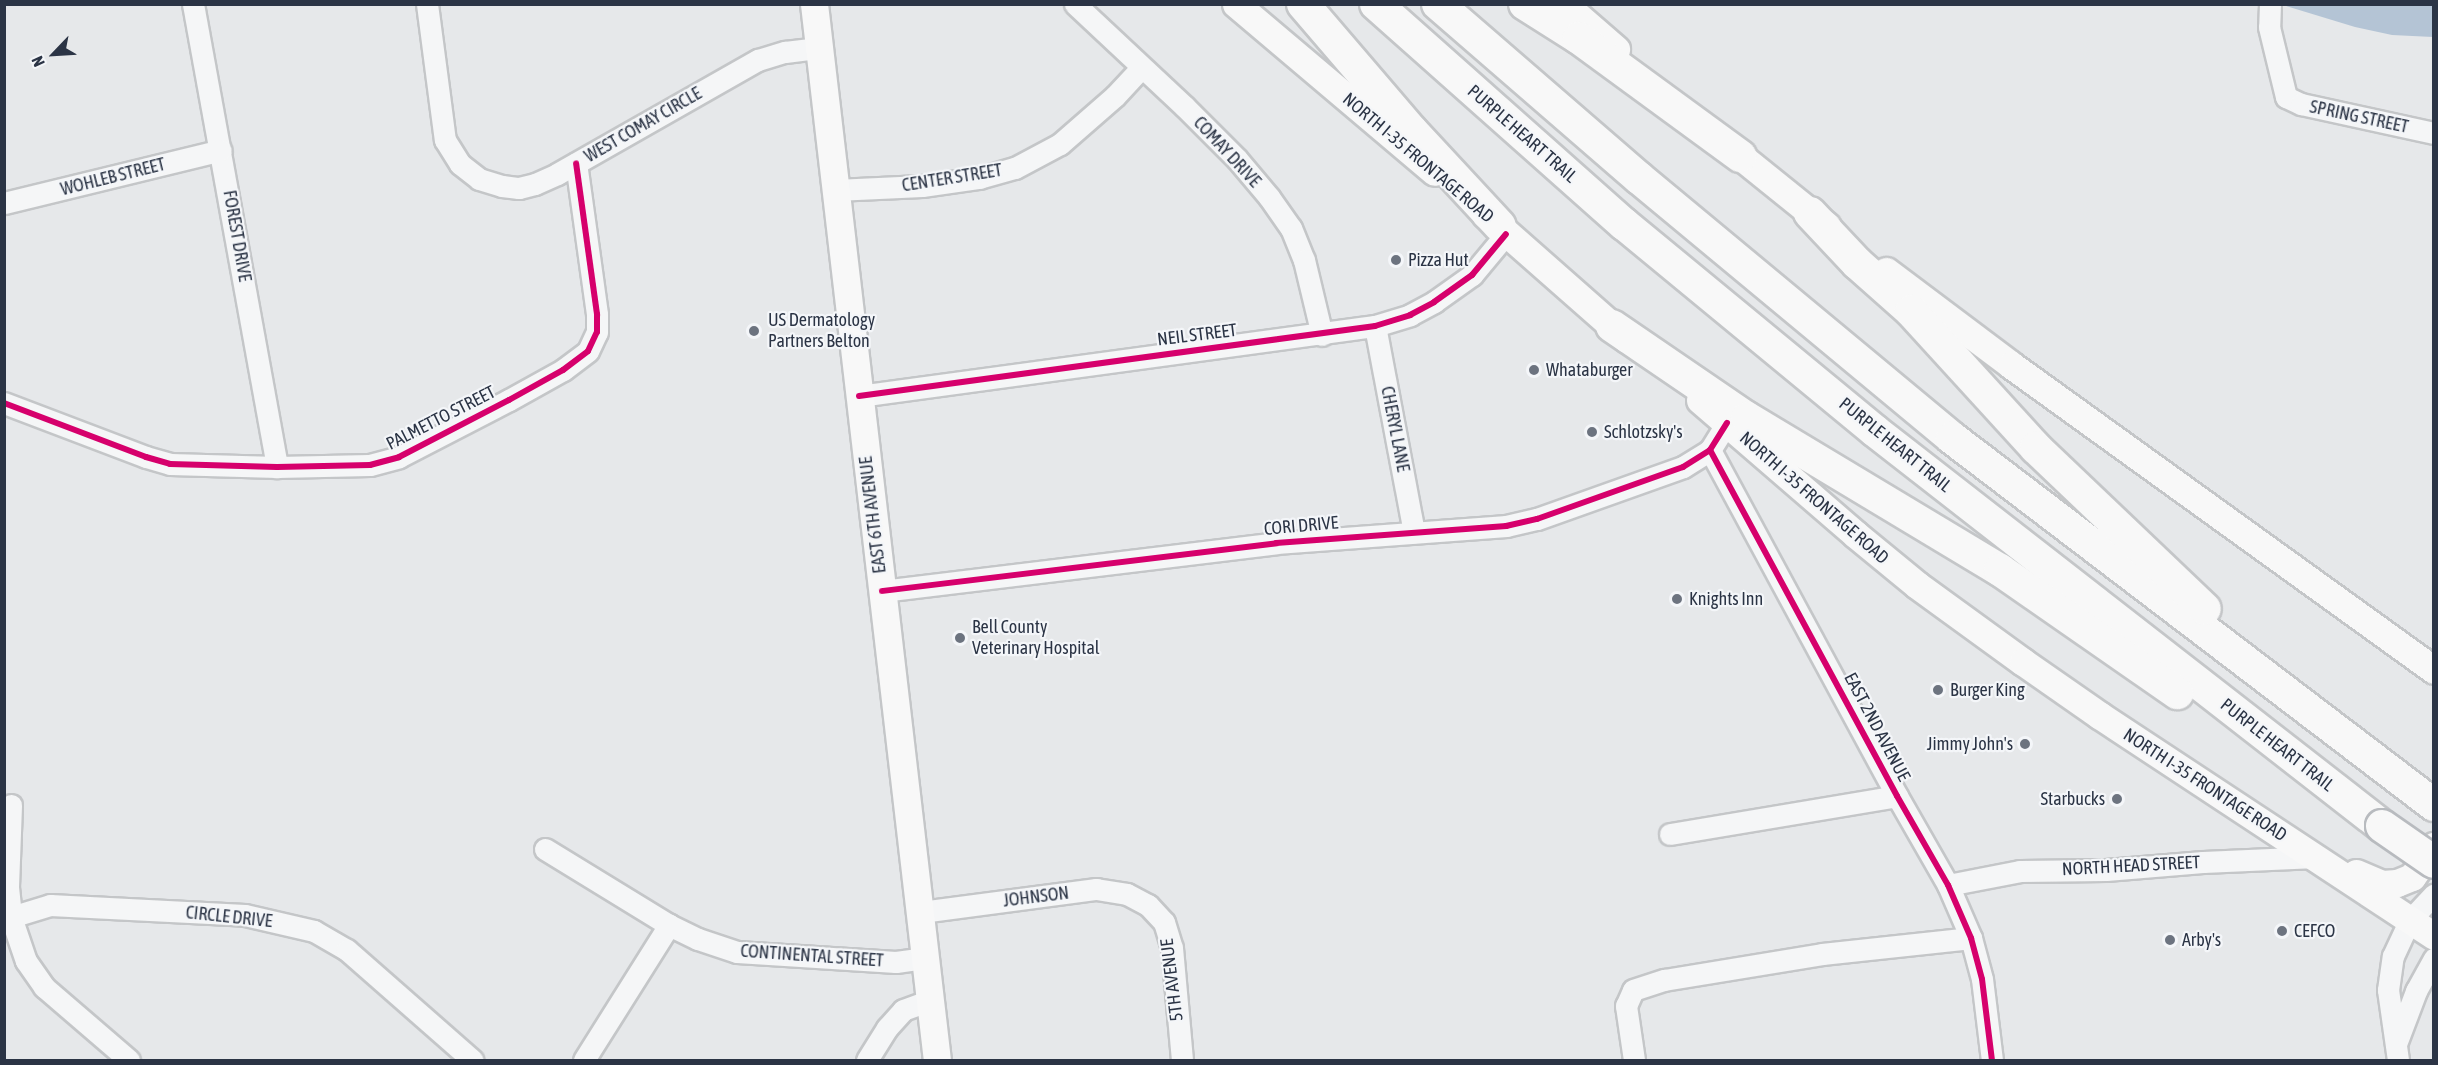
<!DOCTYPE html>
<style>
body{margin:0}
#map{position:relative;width:2438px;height:1065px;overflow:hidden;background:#e6e8ea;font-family:"Asap Condensed",sans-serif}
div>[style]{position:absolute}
.water>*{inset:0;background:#b4c4d5}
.roads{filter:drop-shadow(2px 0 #c4c6c8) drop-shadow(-2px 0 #c4c6c8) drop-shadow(0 2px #c4c6c8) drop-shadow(0 -2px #c4c6c8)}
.minor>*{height:21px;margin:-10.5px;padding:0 10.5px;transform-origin:10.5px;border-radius:10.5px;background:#f5f6f7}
.major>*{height:27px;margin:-13.5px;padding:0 13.5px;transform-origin:13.5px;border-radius:13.5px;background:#f8f8f8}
.highway>*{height:32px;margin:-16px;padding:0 16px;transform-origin:16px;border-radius:16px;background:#f8f8f8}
.bridges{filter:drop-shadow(2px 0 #b8bbbf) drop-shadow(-2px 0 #b8bbbf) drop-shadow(0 2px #b8bbbf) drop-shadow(0 -2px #b8bbbf)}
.highway-bridge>*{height:32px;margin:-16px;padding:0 16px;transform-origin:16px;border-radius:16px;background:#f8f8f8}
.cycleway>*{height:6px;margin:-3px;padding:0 3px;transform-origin:3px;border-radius:3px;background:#d6006c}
.dots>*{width:16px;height:16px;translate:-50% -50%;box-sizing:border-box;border:3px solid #f4f6f9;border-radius:50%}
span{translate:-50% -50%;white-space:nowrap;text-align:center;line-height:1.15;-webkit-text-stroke:4.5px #f4f6f9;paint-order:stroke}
.street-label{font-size:18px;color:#2b3445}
.poi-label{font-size:18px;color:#2b3445}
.left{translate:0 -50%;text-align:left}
.right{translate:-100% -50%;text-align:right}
.frame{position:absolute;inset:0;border:6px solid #2b3445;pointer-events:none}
.north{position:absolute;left:24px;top:24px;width:60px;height:60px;-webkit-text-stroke:4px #f4f6f9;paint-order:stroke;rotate:245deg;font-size:16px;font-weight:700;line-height:24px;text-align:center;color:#2b3445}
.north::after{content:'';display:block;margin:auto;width:21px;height:27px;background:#2b3445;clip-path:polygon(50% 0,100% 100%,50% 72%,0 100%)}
</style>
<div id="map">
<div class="water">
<i style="clip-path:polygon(2283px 5px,2433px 5px,2433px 37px,2392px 35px,2355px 27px)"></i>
</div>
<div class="roads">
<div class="minor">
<i style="left:193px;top:4px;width:471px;rotate:79.7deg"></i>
<i style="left:427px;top:4px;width:137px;rotate:82.5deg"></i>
<i style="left:445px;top:140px;width:28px;rotate:58deg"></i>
<i style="left:460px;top:164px;width:24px;rotate:38deg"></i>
<i style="left:479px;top:179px;width:24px;rotate:17deg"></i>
<i style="left:502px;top:186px;width:17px;rotate:7deg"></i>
<i style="left:519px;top:188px;width:16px;rotate:-14deg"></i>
<i style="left:535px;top:184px;width:24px;rotate:-24deg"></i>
<i style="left:557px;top:174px;width:231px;rotate:-29.6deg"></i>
<i style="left:758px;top:60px;width:28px;rotate:-17deg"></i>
<i style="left:785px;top:52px;width:34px;rotate:-7deg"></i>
<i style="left:1075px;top:4px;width:149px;rotate:43.1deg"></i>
<i style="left:1184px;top:106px;width:75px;rotate:45deg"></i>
<i style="left:1237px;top:159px;width:50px;rotate:49.9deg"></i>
<i style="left:1269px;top:197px;width:38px;rotate:55deg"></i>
<i style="left:1291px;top:228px;width:35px;rotate:68deg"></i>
<i style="left:1304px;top:260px;width:77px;rotate:76.5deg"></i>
<i style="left:2270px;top:4px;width:23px;rotate:92deg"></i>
<i style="left:2269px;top:27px;width:72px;rotate:76.3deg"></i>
<i style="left:2286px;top:97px;width:17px;rotate:25deg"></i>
<i style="left:2301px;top:104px;width:136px;rotate:12.3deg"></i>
<i style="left:835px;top:190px;width:87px;rotate:-2.6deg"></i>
<i style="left:922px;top:186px;width:58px;rotate:-8deg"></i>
<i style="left:979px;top:178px;width:37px;rotate:-16deg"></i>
<i style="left:1015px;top:168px;width:51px;rotate:-28.1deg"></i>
<i style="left:1060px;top:144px;width:73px;rotate:-41.1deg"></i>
<i style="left:1115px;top:96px;width:38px;rotate:-47deg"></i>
<i style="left:4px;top:203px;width:223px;rotate:-13.7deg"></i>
<i style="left:1375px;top:326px;width:210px;rotate:79.3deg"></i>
<i style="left:859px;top:396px;width:521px;rotate:-7.73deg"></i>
<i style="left:1375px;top:326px;width:37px;rotate:-17deg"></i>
<i style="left:1410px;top:315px;width:27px;rotate:-28deg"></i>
<i style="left:1434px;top:302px;width:47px;rotate:-35.4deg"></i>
<i style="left:1472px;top:275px;width:53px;rotate:-50.3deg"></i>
<i style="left:4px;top:403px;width:152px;rotate:20.8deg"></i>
<i style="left:146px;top:457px;width:25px;rotate:16deg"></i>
<i style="left:170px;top:464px;width:107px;rotate:1.6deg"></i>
<i style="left:277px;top:467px;width:93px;rotate:-1.2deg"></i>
<i style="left:370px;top:465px;width:30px;rotate:-15deg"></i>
<i style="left:399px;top:457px;width:124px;rotate:-27.4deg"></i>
<i style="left:509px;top:400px;width:62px;rotate:-29.1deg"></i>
<i style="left:563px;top:370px;width:31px;rotate:-37deg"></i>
<i style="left:588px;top:351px;width:21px;rotate:-65deg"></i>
<i style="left:597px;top:332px;width:18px;rotate:-90deg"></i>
<i style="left:597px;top:314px;width:152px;rotate:-97.9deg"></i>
<i style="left:1710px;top:450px;width:393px;rotate:61.6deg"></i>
<i style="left:1897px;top:796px;width:103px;rotate:60.2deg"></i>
<i style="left:1948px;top:885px;width:58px;rotate:66.5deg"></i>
<i style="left:1971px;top:938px;width:42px;rotate:75deg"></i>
<i style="left:1982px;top:979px;width:82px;rotate:83deg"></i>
<i style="left:882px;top:591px;width:397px;rotate:-6.9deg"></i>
<i style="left:1276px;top:543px;width:231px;rotate:-4.2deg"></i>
<i style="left:1506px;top:526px;width:32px;rotate:-13deg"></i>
<i style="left:1537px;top:519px;width:155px;rotate:-19.6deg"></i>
<i style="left:1683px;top:467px;width:32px;rotate:-32deg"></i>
<i style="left:1710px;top:450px;width:32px;rotate:-58deg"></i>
<i style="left:11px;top:805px;width:82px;rotate:92.1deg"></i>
<i style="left:8px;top:887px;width:30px;rotate:84deg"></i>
<i style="left:11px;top:917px;width:46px;rotate:71.2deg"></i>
<i style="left:26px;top:961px;width:32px;rotate:55deg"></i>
<i style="left:44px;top:987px;width:112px;rotate:40.7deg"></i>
<i style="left:1670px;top:834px;width:230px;rotate:-9.5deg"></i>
<i style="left:545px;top:849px;width:145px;rotate:31.5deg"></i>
<i style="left:669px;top:925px;width:32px;rotate:26deg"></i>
<i style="left:698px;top:939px;width:41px;rotate:18.4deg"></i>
<i style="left:737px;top:952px;width:159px;rotate:3.6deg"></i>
<i style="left:896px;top:962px;width:28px;rotate:-8deg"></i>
<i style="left:1948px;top:885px;width:73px;rotate:-11deg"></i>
<i style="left:2020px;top:871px;width:86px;rotate:-0.7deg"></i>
<i style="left:2106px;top:870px;width:97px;rotate:-4.7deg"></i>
<i style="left:2203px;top:862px;width:113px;rotate:-2.5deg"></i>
<i style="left:921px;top:912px;width:177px;rotate:-7.5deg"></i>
<i style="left:1096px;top:889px;width:31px;rotate:9deg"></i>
<i style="left:1127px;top:894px;width:24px;rotate:28deg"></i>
<i style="left:1148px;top:905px;width:23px;rotate:47deg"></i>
<i style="left:1164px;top:922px;width:27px;rotate:73deg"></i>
<i style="left:1172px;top:948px;width:112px;rotate:84.9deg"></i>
<i style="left:11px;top:917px;width:41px;rotate:-17.1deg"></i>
<i style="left:50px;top:905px;width:195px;rotate:2.9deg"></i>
<i style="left:245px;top:915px;width:71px;rotate:13.1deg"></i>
<i style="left:314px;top:931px;width:38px;rotate:30deg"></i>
<i style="left:347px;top:950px;width:167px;rotate:41.3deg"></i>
<i style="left:2396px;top:1044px;width:57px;rotate:-69.3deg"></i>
<i style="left:2416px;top:991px;width:37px;rotate:-61deg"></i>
<i style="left:584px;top:1060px;width:160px;rotate:-57.8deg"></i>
<i style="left:867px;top:1060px;width:38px;rotate:-58deg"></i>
<i style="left:887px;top:1028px;width:24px;rotate:-48deg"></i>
<i style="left:903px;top:1010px;width:29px;rotate:-20deg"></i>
<i style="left:1634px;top:1060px;width:55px;rotate:-98.4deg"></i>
<i style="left:1626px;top:1006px;width:17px;rotate:-66deg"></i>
<i style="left:1633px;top:990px;width:33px;rotate:-18deg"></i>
<i style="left:1664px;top:980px;width:160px;rotate:-9.3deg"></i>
<i style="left:1822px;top:954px;width:150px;rotate:-6.1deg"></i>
<i style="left:2398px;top:1060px;width:71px;rotate:-98.1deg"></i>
<i style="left:2388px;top:990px;width:34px;rotate:-82deg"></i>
<i style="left:2393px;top:956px;width:40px;rotate:-65deg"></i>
<i style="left:2410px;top:920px;width:35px;rotate:-47deg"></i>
</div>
<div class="major">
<i style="left:814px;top:4px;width:1063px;rotate:83.36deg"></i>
<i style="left:1236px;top:4px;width:260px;rotate:40.2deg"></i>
<i style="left:1564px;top:4px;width:69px;rotate:40.9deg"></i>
<i style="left:1724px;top:143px;width:132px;rotate:38.9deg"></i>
<i style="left:1485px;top:214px;width:189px;rotate:41.4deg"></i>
<i style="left:1886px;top:271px;width:156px;rotate:36.9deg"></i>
<i style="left:2011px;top:365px;width:521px;rotate:35.79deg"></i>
<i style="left:1700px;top:400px;width:205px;rotate:40.8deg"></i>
<i style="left:1855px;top:534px;width:80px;rotate:39.4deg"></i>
<i style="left:1917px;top:585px;width:131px;rotate:36deg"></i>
<i style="left:2023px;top:662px;width:93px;rotate:34.9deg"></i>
<i style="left:2099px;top:715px;width:401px;rotate:33.4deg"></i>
<i style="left:2356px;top:873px;width:28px;rotate:23deg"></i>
<i style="left:2382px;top:884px;width:15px;rotate:-4deg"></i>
<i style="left:2397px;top:883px;width:16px;rotate:-22deg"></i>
<i style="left:2412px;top:877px;width:38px;rotate:-55deg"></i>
</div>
<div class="highway">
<i style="left:1303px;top:4px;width:167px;rotate:49.4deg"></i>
<i style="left:1412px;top:131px;width:129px;rotate:47.2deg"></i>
<i style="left:1376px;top:4px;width:332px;rotate:41.6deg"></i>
<i style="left:1624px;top:224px;width:325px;rotate:39.5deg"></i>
<i style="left:1875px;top:431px;width:643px;rotate:37.92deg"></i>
<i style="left:1438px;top:4px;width:266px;rotate:40.9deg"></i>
<i style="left:1639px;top:178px;width:407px;rotate:39.7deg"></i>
<i style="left:1952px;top:438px;width:606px;rotate:37.29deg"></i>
<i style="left:1525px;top:4px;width:64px;rotate:32.2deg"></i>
<i style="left:1579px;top:38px;width:200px;rotate:36.2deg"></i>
<i style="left:1810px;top:213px;width:69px;rotate:46.8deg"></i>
<i style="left:1857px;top:263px;width:72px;rotate:41.6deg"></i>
<i style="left:1911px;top:311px;width:185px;rotate:47.6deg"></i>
<i style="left:2036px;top:448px;width:233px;rotate:43.6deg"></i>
<i style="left:1612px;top:326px;width:163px;rotate:34.3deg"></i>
<i style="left:1747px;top:418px;width:295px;rotate:31deg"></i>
<i style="left:2000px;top:570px;width:216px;rotate:34.8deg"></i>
</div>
</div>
<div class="bridges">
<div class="highway-bridge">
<i style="left:2382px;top:826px;width:63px;rotate:34.7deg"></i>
</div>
</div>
<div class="cycleway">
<i style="left:859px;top:396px;width:521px;rotate:-7.73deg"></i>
<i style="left:1375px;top:326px;width:37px;rotate:-17deg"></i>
<i style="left:1410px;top:315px;width:27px;rotate:-28deg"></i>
<i style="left:1434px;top:302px;width:47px;rotate:-35.4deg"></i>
<i style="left:1472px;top:275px;width:53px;rotate:-50.3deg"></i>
<i style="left:4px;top:403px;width:152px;rotate:20.8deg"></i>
<i style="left:146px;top:457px;width:25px;rotate:16deg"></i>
<i style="left:170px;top:464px;width:107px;rotate:1.6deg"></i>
<i style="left:277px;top:467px;width:93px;rotate:-1.2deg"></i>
<i style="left:370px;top:465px;width:30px;rotate:-15deg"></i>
<i style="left:399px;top:457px;width:124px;rotate:-27.4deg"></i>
<i style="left:509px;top:400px;width:62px;rotate:-29.1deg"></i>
<i style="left:563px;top:370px;width:31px;rotate:-37deg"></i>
<i style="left:588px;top:351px;width:21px;rotate:-65deg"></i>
<i style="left:597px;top:332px;width:18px;rotate:-90deg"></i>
<i style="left:597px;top:314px;width:152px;rotate:-97.9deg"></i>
<i style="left:1710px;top:450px;width:393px;rotate:61.6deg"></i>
<i style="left:1897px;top:796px;width:103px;rotate:60.2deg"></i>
<i style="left:1948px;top:885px;width:58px;rotate:66.5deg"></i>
<i style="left:1971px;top:938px;width:42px;rotate:75deg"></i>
<i style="left:1982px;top:979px;width:82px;rotate:83deg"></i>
<i style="left:882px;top:591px;width:397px;rotate:-6.9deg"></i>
<i style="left:1276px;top:543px;width:231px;rotate:-4.2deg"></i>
<i style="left:1506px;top:526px;width:32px;rotate:-13deg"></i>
<i style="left:1537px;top:519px;width:155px;rotate:-19.6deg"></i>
<i style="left:1683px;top:467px;width:32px;rotate:-32deg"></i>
<i style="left:1710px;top:450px;width:32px;rotate:-58deg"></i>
</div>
<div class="dots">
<i style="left:1396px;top:260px;background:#6c737f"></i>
<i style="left:754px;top:331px;background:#6c737f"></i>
<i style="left:1534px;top:370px;background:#6c737f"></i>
<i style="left:1592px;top:432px;background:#6c737f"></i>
<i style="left:1677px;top:599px;background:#6c737f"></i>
<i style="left:960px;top:638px;background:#6c737f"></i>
<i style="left:1938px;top:690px;background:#6c737f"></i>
<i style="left:2025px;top:744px;background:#6c737f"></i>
<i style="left:2117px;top:799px;background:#6c737f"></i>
<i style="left:2282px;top:931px;background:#6c737f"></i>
<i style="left:2170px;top:940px;background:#6c737f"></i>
</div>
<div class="street-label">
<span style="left:2359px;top:117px;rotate:12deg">SPRING STREET</span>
<span style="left:643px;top:125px;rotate:-30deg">WEST COMAY CIRCLE</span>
<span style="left:1522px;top:134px;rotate:41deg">PURPLE HEART TRAIL</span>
<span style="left:1227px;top:152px;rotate:47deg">COMAY DRIVE</span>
<span style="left:1418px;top:158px;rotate:40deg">NORTH I-35 FRONTAGE ROAD</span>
<span style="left:113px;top:177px;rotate:-14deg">WOHLEB STREET</span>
<span style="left:952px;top:178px;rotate:-9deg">CENTER STREET</span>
<span style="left:237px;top:236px;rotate:80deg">FOREST DRIVE</span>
<span style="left:1197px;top:335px;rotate:-7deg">NEIL STREET</span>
<span style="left:441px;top:418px;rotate:-27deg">PALMETTO STREET</span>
<span style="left:1395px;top:429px;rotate:79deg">CHERYL LANE</span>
<span style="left:1895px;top:445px;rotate:39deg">PURPLE HEART TRAIL</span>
<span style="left:1814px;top:498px;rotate:41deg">NORTH I-35 FRONTAGE ROAD</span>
<span style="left:873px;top:515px;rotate:-97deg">EAST 6TH AVENUE</span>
<span style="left:1301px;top:526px;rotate:-5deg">CORI DRIVE</span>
<span style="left:1877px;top:727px;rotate:62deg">EAST 2ND AVENUE</span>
<span style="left:2277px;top:745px;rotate:38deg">PURPLE HEART TRAIL</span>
<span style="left:2205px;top:785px;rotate:33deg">NORTH I-35 FRONTAGE ROAD</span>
<span style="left:2131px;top:866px;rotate:-3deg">NORTH HEAD STREET</span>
<span style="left:1036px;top:897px;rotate:-7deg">JOHNSON</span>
<span style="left:229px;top:917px;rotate:6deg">CIRCLE DRIVE</span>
<span style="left:812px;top:956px;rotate:4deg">CONTINENTAL STREET</span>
<span style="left:1172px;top:980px;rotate:-97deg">5TH AVENUE</span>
</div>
<div class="poi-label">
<span class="left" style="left:1408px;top:260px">Pizza Hut</span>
<span class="left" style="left:768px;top:331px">US Dermatology<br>Partners Belton</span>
<span class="left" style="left:1546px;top:370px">Whataburger</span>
<span class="left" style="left:1604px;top:432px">Schlotzsky's</span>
<span class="left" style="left:1689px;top:599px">Knights Inn</span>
<span class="left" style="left:972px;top:638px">Bell County<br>Veterinary Hospital</span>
<span class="left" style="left:1950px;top:690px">Burger King</span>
<span class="right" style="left:2013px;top:744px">Jimmy John's</span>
<span class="right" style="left:2105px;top:799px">Starbucks</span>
<span class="left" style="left:2294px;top:931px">CEFCO</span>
<span class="left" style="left:2182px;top:940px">Arby's</span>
</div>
<div class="frame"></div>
<div class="north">N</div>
</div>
